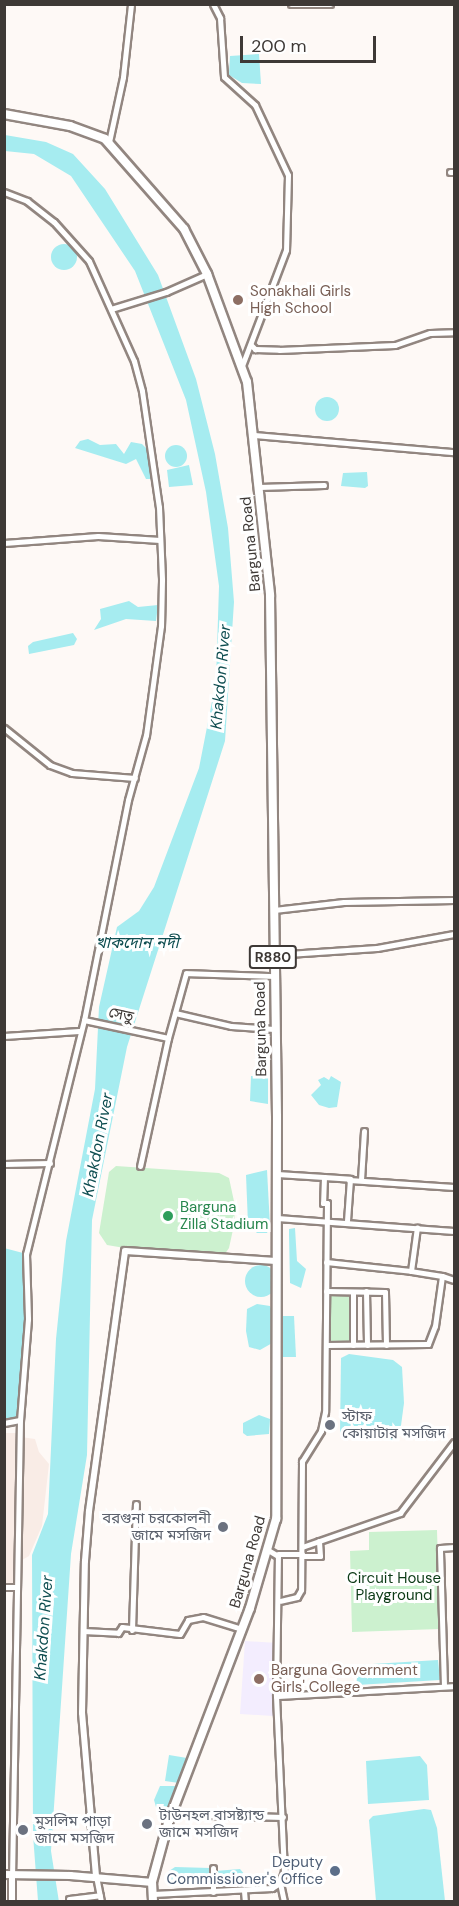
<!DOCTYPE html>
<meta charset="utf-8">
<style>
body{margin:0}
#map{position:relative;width:459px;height:1906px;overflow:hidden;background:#fef9f6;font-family:"DM Sans","Noto Sans Bengali",sans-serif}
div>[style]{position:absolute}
.built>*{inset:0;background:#f9ece6}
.education>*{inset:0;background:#f3edfe}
.green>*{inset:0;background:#ccf1cf}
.water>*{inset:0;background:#a6ecf0}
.round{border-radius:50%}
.roads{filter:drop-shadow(2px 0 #928680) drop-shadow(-2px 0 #928680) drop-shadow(0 2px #928680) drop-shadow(0 -2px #928680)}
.minor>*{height:5px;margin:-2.5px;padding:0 2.5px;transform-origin:2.5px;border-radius:2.5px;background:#fff}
.tertiary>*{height:6px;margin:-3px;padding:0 3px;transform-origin:3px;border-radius:3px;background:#fff}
.secondary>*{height:7px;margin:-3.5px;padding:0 3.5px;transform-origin:3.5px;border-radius:3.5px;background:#fff}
.primary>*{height:8px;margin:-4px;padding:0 4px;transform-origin:4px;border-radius:4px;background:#fff}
.dots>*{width:16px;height:16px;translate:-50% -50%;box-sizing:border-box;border:3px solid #fff;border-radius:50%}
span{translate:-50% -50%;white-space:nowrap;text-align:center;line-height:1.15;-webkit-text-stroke:6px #fff;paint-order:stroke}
.shield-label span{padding:2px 4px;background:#fff;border:2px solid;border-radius:4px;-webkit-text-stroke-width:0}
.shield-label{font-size:14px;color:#3e3936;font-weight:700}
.education-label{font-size:15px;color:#785e54}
.left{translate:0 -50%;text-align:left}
.street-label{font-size:15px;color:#3e3936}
.leisure-label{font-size:15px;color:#27864d}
.worship-label{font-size:15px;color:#5b616d}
.right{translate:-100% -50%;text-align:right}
.park-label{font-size:15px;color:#0c3a16}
.service-label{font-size:15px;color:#4e5e75}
.water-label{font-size:16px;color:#0e4d50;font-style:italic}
.frame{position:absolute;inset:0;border:6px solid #3e3936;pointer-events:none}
.scale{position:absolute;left:240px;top:36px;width:136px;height:27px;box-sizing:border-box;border:3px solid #3e3936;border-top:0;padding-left:8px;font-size:18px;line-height:21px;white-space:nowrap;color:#3e3936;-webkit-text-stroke:4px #fff;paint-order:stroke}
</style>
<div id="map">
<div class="built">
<i style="clip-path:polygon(5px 1433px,16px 1433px,14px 1587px,5px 1586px)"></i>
<i style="clip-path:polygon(21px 1437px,35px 1439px,39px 1452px,49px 1464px,42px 1526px,29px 1556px,22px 1560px)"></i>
</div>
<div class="education">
<i style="clip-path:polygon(245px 1641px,278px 1643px,273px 1716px,240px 1714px)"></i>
</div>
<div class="green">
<i style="clip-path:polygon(116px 1166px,219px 1173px,229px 1178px,235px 1206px,234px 1225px,229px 1248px,222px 1258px,154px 1253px,107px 1245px,99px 1233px,109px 1172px)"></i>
<i style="clip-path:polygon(329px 1293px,352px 1293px,351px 1341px,329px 1341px)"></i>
<i style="clip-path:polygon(437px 1530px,440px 1629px,352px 1632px,350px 1551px,369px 1550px,369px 1532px)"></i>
</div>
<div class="water">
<i style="clip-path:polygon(259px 54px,261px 84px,242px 83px,229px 75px,230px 56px)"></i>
<i style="clip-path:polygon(5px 135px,46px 142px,73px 154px,105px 189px,158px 275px,196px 379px,215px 454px,228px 528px,234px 602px,225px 741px,127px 1047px,92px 1220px,87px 1455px,71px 1554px,51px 1851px,59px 1902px,38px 1901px,33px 1835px,32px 1555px,48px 1514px,56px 1339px,66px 1241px,95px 1089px,99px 1007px,117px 927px,139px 911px,154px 887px,199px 768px,216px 681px,219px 586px,206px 492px,186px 400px,135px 271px,71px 176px,34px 154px,5px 151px)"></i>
<i class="round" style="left:51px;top:244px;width:26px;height:26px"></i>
<i class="round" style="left:315px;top:397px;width:24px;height:24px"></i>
<i style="clip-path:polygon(88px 439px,100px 445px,116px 444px,124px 454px,131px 442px,142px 444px,149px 451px,151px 479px,146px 479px,136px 459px,126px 464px,75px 448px,80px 441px)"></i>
<i class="round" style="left:165px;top:445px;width:22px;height:22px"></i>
<i style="clip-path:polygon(189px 465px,193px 485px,169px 487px,167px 470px)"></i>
<i style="clip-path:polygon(367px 472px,368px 486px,365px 488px,341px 486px,343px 473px)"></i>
<i style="clip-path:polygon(129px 601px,138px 607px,158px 605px,156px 621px,126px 619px,94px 630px,101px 619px,100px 609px)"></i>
<i style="clip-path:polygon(73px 633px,77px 639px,74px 645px,29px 654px,28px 646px,33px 642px)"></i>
<i style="clip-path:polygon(251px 1076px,268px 1077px,268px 1104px,250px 1101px)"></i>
<i style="clip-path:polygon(331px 1076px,341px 1082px,337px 1107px,329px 1108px,319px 1105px,311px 1095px,321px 1085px,318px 1080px,324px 1077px,329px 1080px)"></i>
<i style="clip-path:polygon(267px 1170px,270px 1226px,267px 1233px,257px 1233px,248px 1224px,246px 1175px)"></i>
<i style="clip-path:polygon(295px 1228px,297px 1261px,306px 1269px,301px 1288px,290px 1283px,289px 1234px,289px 1229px)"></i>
<i style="clip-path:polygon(4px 1248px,23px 1253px,25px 1318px,18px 1417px,4px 1421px)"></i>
<i class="round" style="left:245px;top:1265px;width:32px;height:32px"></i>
<i style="clip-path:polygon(257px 1304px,270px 1306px,274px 1317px,274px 1342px,260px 1350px,249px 1347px,246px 1331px,247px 1309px)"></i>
<i style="clip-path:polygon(283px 1316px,294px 1316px,296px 1357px,283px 1357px)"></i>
<i style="clip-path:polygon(349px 1354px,393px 1360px,402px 1367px,404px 1403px,400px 1433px,394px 1441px,340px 1433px,341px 1358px)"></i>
<i style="clip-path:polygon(259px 1415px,270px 1419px,269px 1434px,247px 1436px,243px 1433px,243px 1423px)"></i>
<i style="clip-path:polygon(438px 1660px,440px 1680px,357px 1685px,356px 1665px)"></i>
<i style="clip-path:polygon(169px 1755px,187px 1758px,179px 1783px,165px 1781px)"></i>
<i style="clip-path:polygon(420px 1756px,427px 1765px,429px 1800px,368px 1804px,366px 1761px)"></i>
<i style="clip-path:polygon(160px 1786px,176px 1786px,177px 1790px,166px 1812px,158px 1814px,154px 1800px)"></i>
<i style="clip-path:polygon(424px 1809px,431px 1810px,437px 1828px,445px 1901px,376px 1901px,369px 1820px,373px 1816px)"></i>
<i style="clip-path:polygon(175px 1867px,210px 1868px,209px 1888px,172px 1884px,169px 1871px)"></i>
<i style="clip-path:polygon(240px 1869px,245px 1875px,241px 1885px,215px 1887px,215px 1871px)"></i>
</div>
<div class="roads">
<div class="minor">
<i style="left:213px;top:4px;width:16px;rotate:63deg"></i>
<i style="left:220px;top:18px;width:59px;rotate:86.1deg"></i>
<i style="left:224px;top:77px;width:42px;rotate:42.1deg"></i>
<i style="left:255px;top:105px;width:77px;rotate:64.8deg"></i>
<i style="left:288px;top:175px;width:75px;rotate:91.5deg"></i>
<i style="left:286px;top:250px;width:124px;rotate:110.8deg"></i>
<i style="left:291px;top:4px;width:39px"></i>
<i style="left:109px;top:142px;width:66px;rotate:-77.8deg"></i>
<i style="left:123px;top:77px;width:73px;rotate:-83.7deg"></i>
<i style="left:450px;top:172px;width:4px"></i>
<i style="left:4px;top:192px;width:25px;rotate:21deg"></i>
<i style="left:27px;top:201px;width:34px;rotate:38deg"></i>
<i style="left:54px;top:222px;width:52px;rotate:48.1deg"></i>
<i style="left:89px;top:261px;width:110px;rotate:65.8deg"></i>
<i style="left:134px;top:361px;width:31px;rotate:75deg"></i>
<i style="left:142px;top:391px;width:117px;rotate:81.7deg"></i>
<i style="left:159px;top:507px;width:73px;rotate:87.6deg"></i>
<i style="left:162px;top:580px;width:46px;rotate:91.2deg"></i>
<i style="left:161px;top:626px;width:110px;rotate:97.8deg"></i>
<i style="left:146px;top:735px;width:67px;rotate:105.5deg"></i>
<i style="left:128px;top:800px;width:224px;rotate:101.3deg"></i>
<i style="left:84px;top:1020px;width:241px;rotate:103.9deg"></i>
<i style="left:26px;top:1254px;width:65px;rotate:88.2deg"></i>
<i style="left:28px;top:1319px;width:101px;rotate:94.5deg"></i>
<i style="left:20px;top:1420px;width:454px;rotate:91deg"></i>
<i style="left:111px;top:309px;width:58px;rotate:-17.2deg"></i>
<i style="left:166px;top:292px;width:45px;rotate:-23.7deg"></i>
<i style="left:251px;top:345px;width:6px;rotate:45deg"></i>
<i style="left:255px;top:349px;width:24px;rotate:2deg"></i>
<i style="left:279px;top:350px;width:116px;rotate:-2.5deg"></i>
<i style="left:395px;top:345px;width:37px;rotate:-19deg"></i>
<i style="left:430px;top:333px;width:24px;rotate:-2deg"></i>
<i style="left:254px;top:435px;width:201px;rotate:4.9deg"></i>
<i style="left:259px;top:487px;width:65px;rotate:-1.8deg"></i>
<i style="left:4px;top:543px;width:94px;rotate:-4.3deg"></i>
<i style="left:98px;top:536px;width:62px;rotate:3.7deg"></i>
<i style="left:4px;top:728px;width:59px;rotate:38.8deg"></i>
<i style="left:50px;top:765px;width:23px;rotate:20deg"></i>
<i style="left:72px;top:773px;width:63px;rotate:4.5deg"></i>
<i style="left:274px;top:910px;width:70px;rotate:-6.5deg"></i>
<i style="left:344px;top:902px;width:110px;rotate:-1deg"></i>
<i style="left:273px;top:955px;width:104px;rotate:-3.9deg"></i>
<i style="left:377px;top:948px;width:78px;rotate:-10.3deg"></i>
<i style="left:175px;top:1013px;width:57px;rotate:13.1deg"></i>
<i style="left:231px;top:1026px;width:43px;rotate:4deg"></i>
<i style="left:84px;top:1020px;width:86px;rotate:12.1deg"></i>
<i style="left:168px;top:1038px;width:131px;rotate:102.3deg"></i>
<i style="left:4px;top:1036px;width:75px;rotate:-3.8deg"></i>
<i style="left:168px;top:1038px;width:67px;rotate:-74.5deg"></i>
<i style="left:186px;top:973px;width:87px;rotate:2deg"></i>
<i style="left:4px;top:1164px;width:46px;rotate:-1.2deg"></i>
<i style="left:277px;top:1174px;width:47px;rotate:3.7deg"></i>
<i style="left:324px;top:1177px;width:26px;rotate:92deg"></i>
<i style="left:323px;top:1203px;width:4px"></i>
<i style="left:327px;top:1203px;width:209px;rotate:90.5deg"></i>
<i style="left:325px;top:1412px;width:19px;rotate:102deg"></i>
<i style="left:321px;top:1431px;width:36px;rotate:122deg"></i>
<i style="left:302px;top:1461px;width:129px;rotate:90.4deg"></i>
<i style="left:301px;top:1590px;width:8px;rotate:120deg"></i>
<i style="left:297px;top:1597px;width:17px;rotate:167deg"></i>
<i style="left:324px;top:1177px;width:26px;rotate:4deg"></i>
<i style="left:350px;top:1179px;width:42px;rotate:94.1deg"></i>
<i style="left:349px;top:1180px;width:105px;rotate:3.8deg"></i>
<i style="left:361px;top:1180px;width:49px;rotate:-86.5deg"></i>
<i style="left:277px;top:1218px;width:177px;rotate:4.2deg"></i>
<i style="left:326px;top:1262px;width:85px;rotate:6deg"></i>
<i style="left:442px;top:1276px;width:13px;rotate:18deg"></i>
<i style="left:326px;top:1291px;width:59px;rotate:1deg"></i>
<i style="left:385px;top:1292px;width:53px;rotate:88.9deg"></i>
<i style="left:366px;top:1291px;width:54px;rotate:88.9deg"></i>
<i style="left:353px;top:1292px;width:53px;rotate:90deg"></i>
<i style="left:326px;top:1345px;width:102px;rotate:-0.6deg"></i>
<i style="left:428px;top:1344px;width:19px;rotate:-69deg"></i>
<i style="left:435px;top:1326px;width:50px;rotate:-82deg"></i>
<i style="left:442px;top:1276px;width:31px;rotate:-171deg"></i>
<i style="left:411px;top:1271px;width:44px;rotate:-82.2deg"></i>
<i style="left:4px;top:1423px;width:16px;rotate:-11deg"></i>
<i style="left:302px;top:1547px;width:104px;rotate:-19.1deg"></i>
<i style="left:400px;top:1513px;width:89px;rotate:-52.7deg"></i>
<i style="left:278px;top:1554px;width:24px"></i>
<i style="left:302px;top:1556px;width:18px"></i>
<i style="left:320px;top:1556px;width:15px;rotate:-94deg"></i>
<i style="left:4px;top:1587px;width:12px"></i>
<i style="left:132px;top:1630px;width:126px;rotate:-88.2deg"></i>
<i style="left:83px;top:1631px;width:35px;rotate:3deg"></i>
<i style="left:118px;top:1633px;width:7px;rotate:-56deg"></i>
<i style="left:122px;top:1627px;width:58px;rotate:6.9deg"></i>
<i style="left:180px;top:1634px;width:16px;rotate:-60deg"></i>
<i style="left:188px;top:1620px;width:15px;rotate:-11deg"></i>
<i style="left:203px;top:1617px;width:41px;rotate:17.1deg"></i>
<i style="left:444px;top:1686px;width:138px;rotate:-91.7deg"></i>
<i style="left:440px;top:1548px;width:14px;rotate:-4deg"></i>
<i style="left:276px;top:1696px;width:178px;rotate:-3.2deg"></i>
<i style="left:171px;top:1814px;width:112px;rotate:1.5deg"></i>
<i style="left:213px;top:1868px;width:24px;rotate:90deg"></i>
<i style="left:96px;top:1876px;width:26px;rotate:79deg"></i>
<i style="left:280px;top:1883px;width:19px;rotate:78deg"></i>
<i style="left:244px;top:1891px;width:11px;rotate:85deg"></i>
<i style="left:153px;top:1894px;width:119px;rotate:-2.9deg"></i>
<i style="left:272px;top:1888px;width:9px;rotate:-32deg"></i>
<i style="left:280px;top:1883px;width:12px;rotate:-70deg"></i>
<i style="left:284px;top:1872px;width:176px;rotate:-92.6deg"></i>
<i style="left:276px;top:1696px;width:140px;rotate:-89.2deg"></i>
<i style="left:278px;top:1556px;width:12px;rotate:-149deg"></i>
<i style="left:69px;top:1899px;width:31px;rotate:-7deg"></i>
</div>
<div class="tertiary">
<i style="left:12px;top:1874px;width:28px;rotate:90deg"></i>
<i style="left:96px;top:1876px;width:164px;rotate:-94.9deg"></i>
<i style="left:82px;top:1713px;width:152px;rotate:-88.9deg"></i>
<i style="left:85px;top:1561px;width:50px;rotate:-85.4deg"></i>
<i style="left:89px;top:1511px;width:262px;rotate:-82.1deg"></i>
<i style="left:125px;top:1251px;width:152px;rotate:3.8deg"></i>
</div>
<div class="secondary">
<i style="left:4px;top:1874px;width:66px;rotate:0.9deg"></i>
<i style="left:70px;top:1875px;width:82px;rotate:4.9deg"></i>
</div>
<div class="primary">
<i style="left:4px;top:114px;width:67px;rotate:10.3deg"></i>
<i style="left:70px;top:126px;width:37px;rotate:20deg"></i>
<i style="left:105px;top:139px;width:120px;rotate:48.7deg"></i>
<i style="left:184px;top:229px;width:51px;rotate:62.9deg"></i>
<i style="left:207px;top:274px;width:115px;rotate:69.7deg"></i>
<i style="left:247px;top:382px;width:214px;rotate:83.8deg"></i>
<i style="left:270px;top:595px;width:521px;rotate:89.23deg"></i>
<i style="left:277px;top:1116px;width:403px;rotate:90.1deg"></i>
<i style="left:276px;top:1519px;width:93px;rotate:106.3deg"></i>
<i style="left:250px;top:1608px;width:230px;rotate:110.9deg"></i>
<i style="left:168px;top:1823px;width:61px;rotate:105.2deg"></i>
<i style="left:152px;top:1882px;width:20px;rotate:87deg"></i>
</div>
</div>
<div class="dots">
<i style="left:238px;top:300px;background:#8d6e63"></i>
<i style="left:168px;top:1216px;background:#2e9e5b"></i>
<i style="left:330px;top:1425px;background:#6b7280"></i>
<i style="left:223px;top:1527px;background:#6b7280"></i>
<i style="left:259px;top:1679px;background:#8d6e63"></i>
<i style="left:147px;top:1824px;background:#6b7280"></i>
<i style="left:23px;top:1830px;background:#6b7280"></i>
<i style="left:335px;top:1871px;background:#5c6f8a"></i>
</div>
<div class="shield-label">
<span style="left:273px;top:957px">R880</span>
</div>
<div class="education-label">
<span class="left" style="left:250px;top:300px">Sonakhali Girls<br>High School</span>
<span class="left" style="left:271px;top:1679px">Barguna Government<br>Girls' College</span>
</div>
<div class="street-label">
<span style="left:251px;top:544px;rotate:-96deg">Barguna Road</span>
<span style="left:121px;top:1015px;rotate:12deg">সেতু</span>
<span style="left:261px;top:1029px;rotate:-91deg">Barguna Road</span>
<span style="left:248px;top:1562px;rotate:-74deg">Barguna Road</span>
</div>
<div class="leisure-label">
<span class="left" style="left:180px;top:1216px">Barguna<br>Zilla Stadium</span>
</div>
<div class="worship-label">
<span class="left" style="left:342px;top:1425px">স্টাফ<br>কোয়াটার মসজিদ</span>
<span class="right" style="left:211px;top:1527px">বরগুনা চরকোলনী<br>জামে মসজিদ</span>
<span class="left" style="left:159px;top:1824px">টাউনহল বাসষ্ট্যান্ড<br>জামে মসজিদ</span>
<span class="left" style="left:35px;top:1830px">মুসলিম পাড়া<br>জামে মসজিদ</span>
</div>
<div class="park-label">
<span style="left:394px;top:1587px">Circuit House<br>Playground</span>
</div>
<div class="service-label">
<span class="right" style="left:323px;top:1871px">Deputy<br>Commissioner's Office</span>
</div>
<div class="water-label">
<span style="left:221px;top:677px;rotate:-85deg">Khakdon River</span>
<span style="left:137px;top:943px">খাকদোন নদী</span>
<span style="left:98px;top:1145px;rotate:-79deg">Khakdon River</span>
<span style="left:44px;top:1628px;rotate:-86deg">Khakdon River</span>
</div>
<div class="frame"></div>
<div class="scale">200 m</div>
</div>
